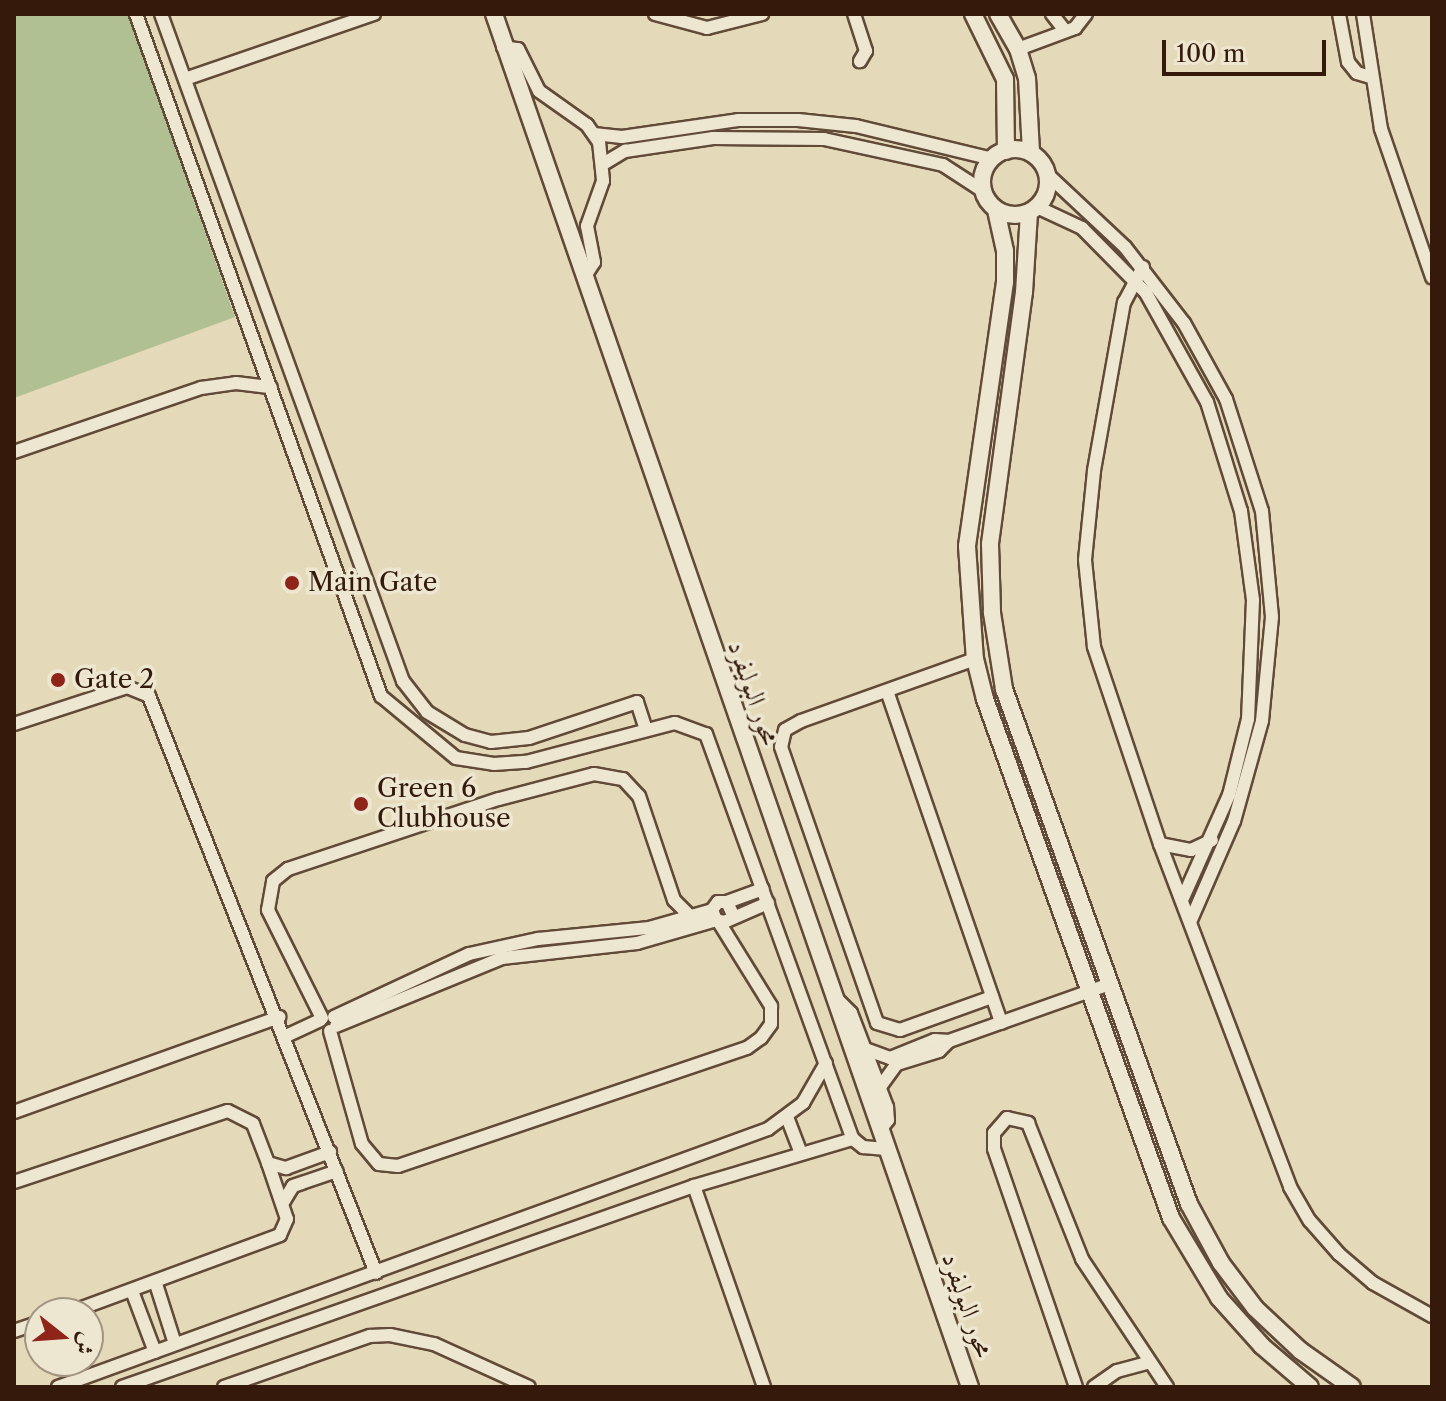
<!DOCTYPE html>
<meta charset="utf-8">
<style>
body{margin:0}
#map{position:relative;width:1446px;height:1401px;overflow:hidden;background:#e4d9b8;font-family:"Libre Caslon Text",Amiri,serif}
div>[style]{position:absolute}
.green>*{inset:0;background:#b1c092}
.roads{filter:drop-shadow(2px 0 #614a37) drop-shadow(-2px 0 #614a37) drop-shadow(0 2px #614a37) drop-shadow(0 -2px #614a37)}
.minor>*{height:12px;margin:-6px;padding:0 6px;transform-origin:6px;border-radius:6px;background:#ede6d1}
.tertiary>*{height:16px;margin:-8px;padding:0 8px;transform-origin:8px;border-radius:8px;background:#ede6d1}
.tertiary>.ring{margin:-8px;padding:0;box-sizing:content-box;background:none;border:16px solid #ede6d1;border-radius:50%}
.dots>*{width:22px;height:22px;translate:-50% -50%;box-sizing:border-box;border:4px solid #ede6d1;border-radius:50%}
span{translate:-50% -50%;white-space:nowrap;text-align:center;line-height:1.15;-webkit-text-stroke:7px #ede6d1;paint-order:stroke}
.poi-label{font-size:26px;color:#351a0c}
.left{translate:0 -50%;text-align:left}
.street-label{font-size:26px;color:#351a0c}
.frame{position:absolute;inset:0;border:16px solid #351a0c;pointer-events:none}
.north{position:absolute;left:24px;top:1297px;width:80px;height:80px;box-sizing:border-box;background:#ede6d1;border:2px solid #a39482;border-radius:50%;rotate:107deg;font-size:22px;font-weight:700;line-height:32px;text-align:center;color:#351a0c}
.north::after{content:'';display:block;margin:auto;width:28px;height:36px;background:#8f2418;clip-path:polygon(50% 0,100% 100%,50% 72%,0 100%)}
.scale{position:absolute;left:1162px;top:40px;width:164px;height:36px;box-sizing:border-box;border:4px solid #351a0c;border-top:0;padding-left:10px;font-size:24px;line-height:28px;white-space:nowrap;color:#351a0c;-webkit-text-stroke:6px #ede6d1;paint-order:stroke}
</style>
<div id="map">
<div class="green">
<i style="clip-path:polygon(14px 14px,128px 14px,235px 317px,14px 398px)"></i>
</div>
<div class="roads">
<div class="minor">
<i style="left:136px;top:14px;width:725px;rotate:70.24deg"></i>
<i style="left:381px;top:696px;width:97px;rotate:39.6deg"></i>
<i style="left:456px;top:758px;width:38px;rotate:9deg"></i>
<i style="left:494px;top:764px;width:32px;rotate:-4deg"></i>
<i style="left:526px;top:762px;width:154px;rotate:-14.7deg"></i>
<i style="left:675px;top:723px;width:33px;rotate:20deg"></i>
<i style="left:706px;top:734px;width:431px;rotate:70.1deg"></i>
<i style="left:853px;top:1139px;width:13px;rotate:39deg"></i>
<i style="left:863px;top:1147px;width:23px;rotate:5deg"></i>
<i style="left:161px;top:14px;width:710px;rotate:70.06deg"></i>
<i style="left:403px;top:681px;width:39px;rotate:52deg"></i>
<i style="left:427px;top:712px;width:44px;rotate:31.2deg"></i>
<i style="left:465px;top:735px;width:27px;rotate:15deg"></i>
<i style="left:491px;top:742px;width:38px;rotate:-6deg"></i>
<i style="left:529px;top:738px;width:114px;rotate:-18.4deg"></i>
<i style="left:637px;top:702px;width:29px;rotate:72deg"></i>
<i style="left:655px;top:14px;width:54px;rotate:15.1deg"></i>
<i style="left:707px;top:28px;width:57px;rotate:-14.3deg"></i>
<i style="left:854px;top:14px;width:39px;rotate:72deg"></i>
<i style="left:866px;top:51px;width:12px;rotate:121deg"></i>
<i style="left:1052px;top:14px;width:18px;rotate:52deg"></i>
<i style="left:1339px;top:14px;width:49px;rotate:79.4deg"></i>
<i style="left:1348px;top:62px;width:14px;rotate:51deg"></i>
<i style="left:1357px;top:73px;width:14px;rotate:17deg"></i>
<i style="left:1363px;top:14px;width:116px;rotate:81.1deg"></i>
<i style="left:1381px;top:129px;width:157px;rotate:71deg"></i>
<i style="left:503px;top:47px;width:15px;rotate:8deg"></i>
<i style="left:518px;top:49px;width:47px;rotate:63.4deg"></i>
<i style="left:539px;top:91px;width:59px;rotate:35.3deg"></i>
<i style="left:587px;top:125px;width:21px;rotate:55deg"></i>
<i style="left:599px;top:142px;width:39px;rotate:84deg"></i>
<i style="left:603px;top:181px;width:48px;rotate:109.6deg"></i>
<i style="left:587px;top:226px;width:37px;rotate:79deg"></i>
<i style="left:594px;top:262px;width:19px;rotate:122deg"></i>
<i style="left:1018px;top:49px;width:61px;rotate:-20.2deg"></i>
<i style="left:1075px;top:28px;width:18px;rotate:-52deg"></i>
<i style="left:185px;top:79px;width:200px;rotate:-19deg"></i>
<i style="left:594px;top:134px;width:28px;rotate:6deg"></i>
<i style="left:622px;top:137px;width:117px;rotate:-8.3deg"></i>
<i style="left:738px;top:120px;width:60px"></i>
<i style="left:798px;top:120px;width:58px;rotate:5.9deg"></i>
<i style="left:856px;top:126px;width:140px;rotate:13.6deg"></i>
<i style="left:603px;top:164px;width:26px;rotate:-31deg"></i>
<i style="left:625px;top:151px;width:89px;rotate:-8.4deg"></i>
<i style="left:713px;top:138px;width:111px;rotate:0.5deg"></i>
<i style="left:824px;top:139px;width:122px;rotate:12.3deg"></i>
<i style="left:943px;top:165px;width:48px;rotate:33deg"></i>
<i style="left:1047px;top:174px;width:107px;rotate:43.1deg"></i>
<i style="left:1125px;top:247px;width:96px;rotate:52.2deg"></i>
<i style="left:1184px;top:323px;width:87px;rotate:61.1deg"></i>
<i style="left:1226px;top:399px;width:118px;rotate:72.2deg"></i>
<i style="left:1262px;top:511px;width:106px;rotate:84.6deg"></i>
<i style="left:1272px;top:617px;width:104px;rotate:95.5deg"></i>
<i style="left:1262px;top:721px;width:104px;rotate:105.6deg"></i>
<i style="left:1234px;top:821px;width:110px;rotate:113.5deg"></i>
<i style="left:1037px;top:207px;width:50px;rotate:25deg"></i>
<i style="left:1082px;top:228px;width:91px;rotate:45.4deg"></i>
<i style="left:1146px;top:293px;width:125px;rotate:60.8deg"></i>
<i style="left:1207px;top:402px;width:114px;rotate:72.7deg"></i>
<i style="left:1241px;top:511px;width:90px;rotate:82.3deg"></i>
<i style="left:1253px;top:600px;width:119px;rotate:92.4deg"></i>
<i style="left:1248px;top:719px;width:78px;rotate:104deg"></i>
<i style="left:1229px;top:795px;width:115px;rotate:114.1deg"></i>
<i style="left:1143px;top:267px;width:40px;rotate:118deg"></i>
<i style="left:1124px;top:302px;width:172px;rotate:100.1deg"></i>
<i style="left:1094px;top:471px;width:89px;rotate:95.8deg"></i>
<i style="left:1085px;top:560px;width:87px;rotate:84.1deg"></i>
<i style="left:1094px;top:647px;width:208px;rotate:71.5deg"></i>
<i style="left:1160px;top:844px;width:367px;rotate:69.2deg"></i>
<i style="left:1290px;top:1187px;width:39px;rotate:60deg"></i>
<i style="left:1310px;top:1221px;width:44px;rotate:48.7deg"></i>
<i style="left:1339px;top:1254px;width:45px;rotate:40.5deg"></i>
<i style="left:1373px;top:1283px;width:68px;rotate:29.2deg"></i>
<i style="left:14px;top:452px;width:198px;rotate:-18.9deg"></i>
<i style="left:201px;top:388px;width:35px;rotate:-8deg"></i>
<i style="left:236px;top:383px;width:35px;rotate:7deg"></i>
<i style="left:975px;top:659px;width:185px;rotate:160.4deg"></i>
<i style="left:801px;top:721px;width:18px;rotate:151deg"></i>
<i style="left:785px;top:730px;width:17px;rotate:103deg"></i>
<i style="left:781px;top:747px;width:292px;rotate:70.8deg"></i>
<i style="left:877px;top:1023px;width:24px;rotate:17deg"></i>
<i style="left:900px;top:1030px;width:98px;rotate:-19.7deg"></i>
<i style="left:887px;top:691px;width:351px;rotate:71deg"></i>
<i style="left:14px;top:724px;width:119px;rotate:-18.1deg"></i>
<i style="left:127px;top:687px;width:24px;rotate:22deg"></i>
<i style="left:149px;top:696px;width:620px;rotate:68.52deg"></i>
<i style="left:1160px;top:844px;width:32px;rotate:11deg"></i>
<i style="left:1191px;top:850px;width:23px;rotate:-25deg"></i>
<i style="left:727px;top:902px;width:38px;rotate:-20deg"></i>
<i style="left:733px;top:915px;width:14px;rotate:-115deg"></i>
<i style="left:727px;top:902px;width:9px;rotate:180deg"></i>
<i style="left:718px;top:902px;width:10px;rotate:127deg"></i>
<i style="left:712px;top:910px;width:11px;rotate:68deg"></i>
<i style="left:716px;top:920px;width:8px;rotate:14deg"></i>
<i style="left:724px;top:922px;width:48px;rotate:-23.4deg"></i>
<i style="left:836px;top:998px;width:21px;rotate:45deg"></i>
<i style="left:851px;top:1013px;width:101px;rotate:69deg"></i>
<i style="left:887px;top:1107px;width:13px;rotate:86deg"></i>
<i style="left:888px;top:1120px;width:13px;rotate:129deg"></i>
<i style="left:334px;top:1017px;width:149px;rotate:-25deg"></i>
<i style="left:469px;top:954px;width:71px;rotate:-12.3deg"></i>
<i style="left:538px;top:939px;width:112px;rotate:-5.7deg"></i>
<i style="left:649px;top:928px;width:66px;rotate:-15.9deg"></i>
<i style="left:322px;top:1018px;width:121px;rotate:-116.6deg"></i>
<i style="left:268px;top:910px;width:29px;rotate:-80deg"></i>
<i style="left:273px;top:881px;width:19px;rotate:-39deg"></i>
<i style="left:288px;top:869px;width:222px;rotate:-18.4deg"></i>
<i style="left:499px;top:799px;width:98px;rotate:-14.7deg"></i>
<i style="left:594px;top:774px;width:29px;rotate:10deg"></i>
<i style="left:623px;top:779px;width:23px;rotate:47deg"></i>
<i style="left:639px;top:796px;width:110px;rotate:71.4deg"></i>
<i style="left:674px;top:900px;width:24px;rotate:45deg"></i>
<i style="left:336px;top:1026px;width:179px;rotate:-22.3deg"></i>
<i style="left:502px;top:958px;width:136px;rotate:-6.3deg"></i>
<i style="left:637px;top:943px;width:82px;rotate:-16.2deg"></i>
<i style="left:330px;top:1031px;width:117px;rotate:74.2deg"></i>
<i style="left:362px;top:1144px;width:26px;rotate:50deg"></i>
<i style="left:379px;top:1164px;width:19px;rotate:6deg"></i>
<i style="left:398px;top:1166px;width:368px;rotate:-18.7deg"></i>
<i style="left:747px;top:1048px;width:17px;rotate:-36deg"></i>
<i style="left:761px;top:1038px;width:17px;rotate:-54deg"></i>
<i style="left:771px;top:1024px;width:18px;rotate:-90deg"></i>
<i style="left:771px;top:1006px;width:99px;rotate:-121.8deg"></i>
<i style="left:286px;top:1036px;width:38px;rotate:-25deg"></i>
<i style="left:865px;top:1049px;width:27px;rotate:20deg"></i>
<i style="left:890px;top:1058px;width:48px;rotate:-21.8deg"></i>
<i style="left:935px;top:1040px;width:14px;rotate:4deg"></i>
<i style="left:880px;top:1087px;width:29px;rotate:-54deg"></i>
<i style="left:897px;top:1064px;width:44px;rotate:-17.2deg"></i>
<i style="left:939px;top:1051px;width:14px;rotate:-45deg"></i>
<i style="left:949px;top:1041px;width:168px;rotate:-19.5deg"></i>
<i style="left:14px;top:1112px;width:282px;rotate:-19.7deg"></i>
<i style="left:787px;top:1117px;width:36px;rotate:69deg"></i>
<i style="left:268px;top:1163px;width:19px;rotate:16deg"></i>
<i style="left:286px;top:1168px;width:47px;rotate:-20deg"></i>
<i style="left:14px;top:1182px;width:225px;rotate:-18.4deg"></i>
<i style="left:228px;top:1111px;width:28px;rotate:27deg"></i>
<i style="left:253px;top:1124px;width:42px;rotate:69deg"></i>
<i style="left:268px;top:1163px;width:59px;rotate:71.3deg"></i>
<i style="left:287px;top:1219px;width:17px;rotate:114deg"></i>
<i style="left:280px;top:1235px;width:226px;rotate:159.8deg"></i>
<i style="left:694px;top:1186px;width:213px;rotate:70.8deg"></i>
<i style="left:284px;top:1201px;width:17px;rotate:-59deg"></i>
<i style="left:293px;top:1186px;width:46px;rotate:-18.8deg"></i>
<i style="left:156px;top:1284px;width:63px;rotate:72.4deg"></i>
<i style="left:132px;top:1291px;width:65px;rotate:69.3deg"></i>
<i style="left:14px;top:1331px;width:28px;rotate:-19deg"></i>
<i style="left:58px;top:1387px;width:755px;rotate:-19.97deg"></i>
<i style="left:768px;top:1129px;width:44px;rotate:-36.6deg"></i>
<i style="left:803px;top:1103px;width:46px;rotate:-60.1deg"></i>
<i style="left:122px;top:1387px;width:606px;rotate:-19.36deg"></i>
<i style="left:694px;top:1186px;width:166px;rotate:-16.5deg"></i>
<i style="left:224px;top:1387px;width:155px;rotate:-19.3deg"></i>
<i style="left:370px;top:1336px;width:20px;rotate:-3deg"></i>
<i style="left:390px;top:1335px;width:45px;rotate:11.6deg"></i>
<i style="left:434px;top:1344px;width:104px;rotate:24.4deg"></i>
<i style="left:1076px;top:1387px;width:252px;rotate:-109deg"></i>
<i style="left:994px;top:1149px;width:16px;rotate:-90deg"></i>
<i style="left:994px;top:1133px;width:20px;rotate:-49deg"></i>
<i style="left:1007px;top:1118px;width:22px;rotate:13deg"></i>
<i style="left:1028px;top:1123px;width:146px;rotate:68.3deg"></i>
<i style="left:1082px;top:1259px;width:154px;rotate:56.4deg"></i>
<i style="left:1094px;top:1387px;width:28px;rotate:-35deg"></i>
<i style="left:1117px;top:1371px;width:31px;rotate:-15deg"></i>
</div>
<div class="tertiary">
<i style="left:494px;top:14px;width:1453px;rotate:70.88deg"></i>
<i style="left:973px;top:14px;width:72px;rotate:63.8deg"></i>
<i style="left:1005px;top:79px;width:72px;rotate:89.2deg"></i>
<i style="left:998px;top:14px;width:40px;rotate:60.3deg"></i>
<i style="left:1018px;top:49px;width:30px;rotate:73deg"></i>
<i style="left:1027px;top:78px;width:75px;rotate:86.9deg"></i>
<i class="ring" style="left:982px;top:149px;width:50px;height:50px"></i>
<i style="left:996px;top:210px;width:42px;rotate:77.6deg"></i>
<i style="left:1005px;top:251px;width:31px;rotate:90deg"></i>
<i style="left:1005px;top:282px;width:267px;rotate:98.2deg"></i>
<i style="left:967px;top:546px;width:113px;rotate:86deg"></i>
<i style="left:975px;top:659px;width:41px;rotate:76deg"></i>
<i style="left:985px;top:699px;width:551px;rotate:70.28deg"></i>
<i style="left:1171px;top:1218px;width:93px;rotate:59deg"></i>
<i style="left:1219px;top:1298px;width:64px;rotate:48.1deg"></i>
<i style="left:1262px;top:1346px;width:63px;rotate:40.5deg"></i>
<i style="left:1029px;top:213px;width:79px;rotate:93.6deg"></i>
<i style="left:1024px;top:292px;width:254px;rotate:97.7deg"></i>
<i style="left:990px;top:544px;width:69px;rotate:88.3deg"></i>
<i style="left:992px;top:613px;width:77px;rotate:81deg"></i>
<i style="left:1004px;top:689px;width:547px;rotate:70.24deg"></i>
<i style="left:1189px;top:1204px;width:67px;rotate:61.5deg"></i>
<i style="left:1221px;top:1263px;width:56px;rotate:52.9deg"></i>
<i style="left:1255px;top:1308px;width:63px;rotate:43.1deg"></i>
<i style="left:1301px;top:1351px;width:62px;rotate:35.2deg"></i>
</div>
</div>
<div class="dots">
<i style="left:292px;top:583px;background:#8f2418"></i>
<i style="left:58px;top:680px;background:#8f2418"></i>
<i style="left:361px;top:804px;background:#8f2418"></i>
</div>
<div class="poi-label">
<span class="left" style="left:308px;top:583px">Main Gate</span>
<span class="left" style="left:74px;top:680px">Gate 2</span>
<span class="left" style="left:377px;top:804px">Green 6<br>Clubhouse</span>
</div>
<div class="street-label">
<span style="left:753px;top:693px;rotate:71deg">محور البوليفرد</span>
<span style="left:967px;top:1305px;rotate:71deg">محور البوليفرد</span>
</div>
<div class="frame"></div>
<div class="north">ش</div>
<div class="scale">100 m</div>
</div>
